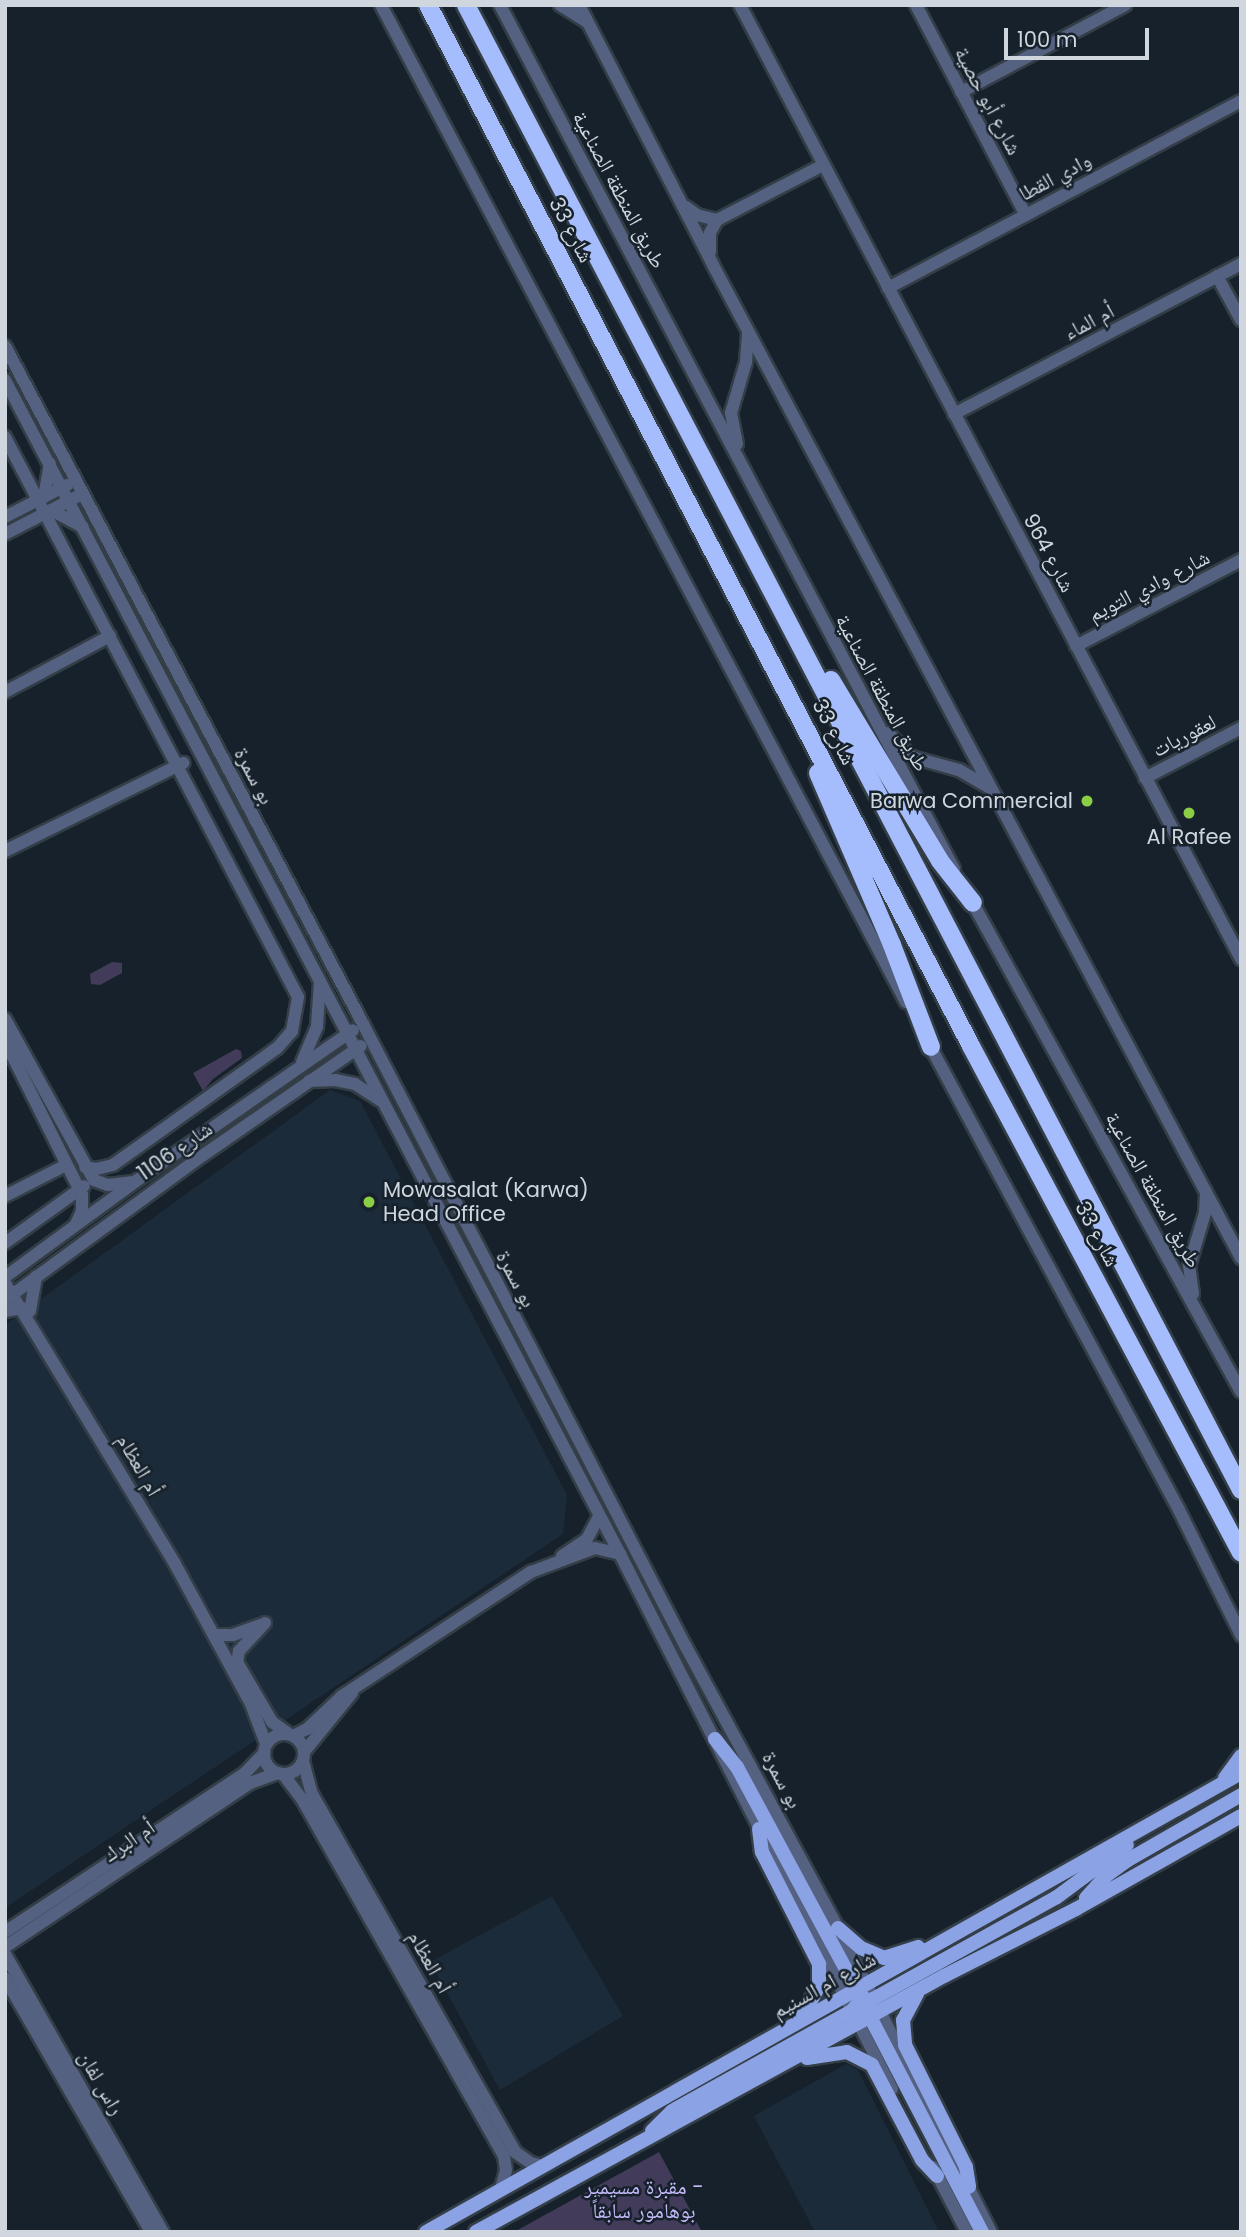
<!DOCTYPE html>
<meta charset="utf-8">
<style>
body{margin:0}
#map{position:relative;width:1246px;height:2237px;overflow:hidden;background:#16212b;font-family:Poppins,"Noto Naskh Arabic",sans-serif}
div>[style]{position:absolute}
.built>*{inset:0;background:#1b2b39}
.green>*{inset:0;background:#423c5a}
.roads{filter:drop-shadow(2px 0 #343e47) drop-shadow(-2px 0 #343e47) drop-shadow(0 2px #343e47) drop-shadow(0 -2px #343e47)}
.minor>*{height:12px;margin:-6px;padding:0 6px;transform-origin:6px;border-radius:6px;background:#556181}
.minor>.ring{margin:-6px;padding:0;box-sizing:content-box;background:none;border:12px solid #556181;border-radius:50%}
.major>*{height:14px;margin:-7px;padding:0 7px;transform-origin:7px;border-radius:7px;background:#8ba2e4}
.highway>*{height:18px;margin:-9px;padding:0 9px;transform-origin:9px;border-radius:9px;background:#a6bdfd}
.dots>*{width:19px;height:19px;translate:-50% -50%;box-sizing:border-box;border:4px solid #16212b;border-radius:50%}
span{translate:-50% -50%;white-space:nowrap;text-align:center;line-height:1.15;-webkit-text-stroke:5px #16212b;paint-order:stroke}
.street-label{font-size:21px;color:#cfd6dd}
.poi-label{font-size:21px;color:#cfd6dd}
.right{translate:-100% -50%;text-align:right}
.left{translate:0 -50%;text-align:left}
.park-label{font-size:21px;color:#c4baf9}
.frame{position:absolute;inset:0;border:7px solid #cfd6dd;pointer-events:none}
.scale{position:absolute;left:1004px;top:28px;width:145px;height:32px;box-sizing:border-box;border:4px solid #cfd6dd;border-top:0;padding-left:9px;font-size:21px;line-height:24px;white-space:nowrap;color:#cfd6dd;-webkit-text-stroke:5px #16212b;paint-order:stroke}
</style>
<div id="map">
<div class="built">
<i style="clip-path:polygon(330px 1090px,360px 1101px,567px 1495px,563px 1534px,5px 1908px,5px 1325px)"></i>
<i style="clip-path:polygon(552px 1896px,623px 2016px,500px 2090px,430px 1962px)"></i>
<i style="clip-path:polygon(846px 2064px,857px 2069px,861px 2076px,939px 2232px,815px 2232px,754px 2116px)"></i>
</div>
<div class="green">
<i style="clip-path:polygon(112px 962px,122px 963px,122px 973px,100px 985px,91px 984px,90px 974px)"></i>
<i style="clip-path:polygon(236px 1049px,241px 1051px,242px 1058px,213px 1079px,203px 1091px,193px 1073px)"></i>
<i style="clip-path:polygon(659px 2152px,702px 2232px,514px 2232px)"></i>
</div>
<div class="roads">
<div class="minor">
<i style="left:381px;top:5px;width:1127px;rotate:62.23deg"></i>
<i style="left:500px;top:5px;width:976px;rotate:62.28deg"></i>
<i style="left:560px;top:5px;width:31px;rotate:32deg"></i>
<i style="left:579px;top:5px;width:292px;rotate:62.7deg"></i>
<i style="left:713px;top:265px;width:1125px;rotate:62deg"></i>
<i style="left:740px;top:5px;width:1078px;rotate:62.29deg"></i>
<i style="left:916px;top:5px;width:237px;rotate:62.4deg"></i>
<i style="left:961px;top:92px;width:186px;rotate:-27.9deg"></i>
<i style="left:686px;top:207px;width:14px;rotate:36deg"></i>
<i style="left:697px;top:215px;width:21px;rotate:14deg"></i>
<i style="left:710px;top:252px;width:19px;rotate:-90deg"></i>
<i style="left:710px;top:233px;width:15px;rotate:-62deg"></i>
<i style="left:717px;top:220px;width:119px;rotate:-27.4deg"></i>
<i style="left:1217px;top:276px;width:50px;rotate:61.4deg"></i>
<i style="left:888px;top:288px;width:399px;rotate:-27.9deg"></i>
<i style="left:5px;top:346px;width:767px;rotate:62.16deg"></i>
<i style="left:363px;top:1024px;width:702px;rotate:62.6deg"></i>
<i style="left:686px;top:1647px;width:319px;rotate:61.6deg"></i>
<i style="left:838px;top:1928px;width:340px;rotate:63.3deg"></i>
<i style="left:5px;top:380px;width:1325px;rotate:62.35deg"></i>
<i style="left:620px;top:1554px;width:600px;rotate:63.05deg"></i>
<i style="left:954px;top:414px;width:324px;rotate:-27.6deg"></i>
<i style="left:5px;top:437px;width:632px;rotate:62.38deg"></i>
<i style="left:298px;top:997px;width:35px;rotate:100deg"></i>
<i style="left:292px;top:1031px;width:23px;rotate:131deg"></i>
<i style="left:277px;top:1048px;width:201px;rotate:144.5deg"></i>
<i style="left:113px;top:1165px;width:17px;rotate:167deg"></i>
<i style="left:96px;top:1169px;width:11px;rotate:-170deg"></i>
<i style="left:737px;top:444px;width:32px;rotate:-101deg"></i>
<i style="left:731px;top:413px;width:53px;rotate:-73.6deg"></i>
<i style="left:746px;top:362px;width:30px;rotate:-86deg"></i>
<i style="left:44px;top:497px;width:34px;rotate:-80deg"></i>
<i style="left:51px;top:510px;width:36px;rotate:28deg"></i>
<i style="left:5px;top:517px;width:70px;rotate:-27.3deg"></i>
<i style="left:5px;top:534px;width:80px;rotate:-27.5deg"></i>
<i style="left:1076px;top:646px;width:186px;rotate:-27.5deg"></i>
<i style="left:5px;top:692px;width:119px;rotate:-28.1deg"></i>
<i style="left:888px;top:733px;width:34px;rotate:45deg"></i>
<i style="left:912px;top:757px;width:49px;rotate:15.5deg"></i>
<i style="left:959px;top:770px;width:36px;rotate:30deg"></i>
<i style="left:1145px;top:778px;width:108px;rotate:-27.5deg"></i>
<i style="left:5px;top:851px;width:199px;rotate:-26.3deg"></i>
<i style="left:970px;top:898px;width:563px;rotate:61.25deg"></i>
<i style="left:5px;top:1019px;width:184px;rotate:61.1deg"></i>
<i style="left:94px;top:1180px;width:15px;rotate:20deg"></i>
<i style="left:108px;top:1185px;width:25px;rotate:-7deg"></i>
<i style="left:5px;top:1041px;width:172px;rotate:63.4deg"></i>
<i style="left:82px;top:1195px;width:16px;rotate:90deg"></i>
<i style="left:82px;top:1211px;width:14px;rotate:115deg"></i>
<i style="left:928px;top:1042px;width:531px;rotate:61.79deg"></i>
<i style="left:1179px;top:1510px;width:140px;rotate:63.6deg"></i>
<i style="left:302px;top:1062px;width:39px;rotate:-67deg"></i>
<i style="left:317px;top:1026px;width:44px;rotate:-86.1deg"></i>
<i style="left:309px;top:1081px;width:26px;rotate:-2deg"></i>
<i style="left:335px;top:1080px;width:20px;rotate:11deg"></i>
<i style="left:355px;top:1084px;width:30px;rotate:33deg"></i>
<i style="left:5px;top:1196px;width:68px;rotate:-26.9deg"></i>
<i style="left:5px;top:1243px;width:97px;rotate:-35.8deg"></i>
<i style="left:5px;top:1277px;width:162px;rotate:-36.2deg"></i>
<i style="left:136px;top:1181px;width:264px;rotate:-34.8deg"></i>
<i style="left:5px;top:1283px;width:328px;rotate:58.8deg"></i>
<i style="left:175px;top:1564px;width:159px;rotate:61.5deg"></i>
<i style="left:251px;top:1704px;width:43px;rotate:69.4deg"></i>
<i style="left:1193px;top:1294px;width:28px;rotate:-98deg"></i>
<i style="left:1189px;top:1266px;width:55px;rotate:-73.2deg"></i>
<i style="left:1205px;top:1213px;width:21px;rotate:-87deg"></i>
<i style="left:5px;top:1300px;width:244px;rotate:-36.2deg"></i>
<i style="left:202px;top:1156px;width:193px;rotate:-34.7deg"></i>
<i style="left:5px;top:1311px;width:18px;rotate:-9deg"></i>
<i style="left:30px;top:1311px;width:35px;rotate:-80deg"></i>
<i style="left:562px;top:1556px;width:30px;rotate:-34deg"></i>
<i style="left:587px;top:1539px;width:26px;rotate:-62deg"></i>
<i style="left:265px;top:1623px;width:38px;rotate:133deg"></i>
<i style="left:239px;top:1651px;width:11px;rotate:100deg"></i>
<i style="left:237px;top:1662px;width:69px;rotate:59.7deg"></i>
<i style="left:272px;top:1722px;width:21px;rotate:35deg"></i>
<i style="left:214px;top:1635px;width:19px"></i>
<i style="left:233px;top:1635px;width:30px;rotate:-20deg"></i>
<i class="ring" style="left:264px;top:1734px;width:28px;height:28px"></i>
<i style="left:293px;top:1736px;width:16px;rotate:-27deg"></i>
<i style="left:307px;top:1729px;width:48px;rotate:-43.3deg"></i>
<i style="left:342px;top:1696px;width:226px;rotate:-33.3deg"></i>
<i style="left:531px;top:1572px;width:68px;rotate:-20.6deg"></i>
<i style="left:595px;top:1548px;width:26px;rotate:13deg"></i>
<i style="left:304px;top:1752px;width:76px;rotate:-50.9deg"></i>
<i style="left:303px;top:1761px;width:34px;rotate:75deg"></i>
<i style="left:312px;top:1794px;width:412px;rotate:60.4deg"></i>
<i style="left:515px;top:2152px;width:19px;rotate:35deg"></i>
<i style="left:531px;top:2163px;width:12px;rotate:14deg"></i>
<i style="left:283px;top:1774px;width:31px;rotate:53deg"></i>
<i style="left:302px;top:1799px;width:410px;rotate:60.5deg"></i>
<i style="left:504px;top:2156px;width:14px;rotate:82deg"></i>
<i style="left:506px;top:2170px;width:20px;rotate:105deg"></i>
<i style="left:5px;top:1932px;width:288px;rotate:-33.5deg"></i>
<i style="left:245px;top:1773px;width:28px;rotate:-46deg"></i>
<i style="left:5px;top:1947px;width:295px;rotate:-33.8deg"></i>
<i style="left:250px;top:1783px;width:30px;rotate:-20deg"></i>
<i style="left:5px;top:1954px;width:320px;rotate:60.4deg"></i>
<i style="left:5px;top:1978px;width:293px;rotate:60.1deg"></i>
<i style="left:933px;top:2167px;width:73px;rotate:62.4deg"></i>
</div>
<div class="major">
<i style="left:715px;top:1739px;width:36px;rotate:52deg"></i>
<i style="left:737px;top:1767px;width:264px;rotate:61.7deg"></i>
<i style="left:1225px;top:1778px;width:27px;rotate:-54deg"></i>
<i style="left:759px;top:1829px;width:23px;rotate:83deg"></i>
<i style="left:762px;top:1852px;width:126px;rotate:63deg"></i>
<i style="left:819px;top:1964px;width:22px;rotate:90deg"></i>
<i style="left:819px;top:1986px;width:38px;rotate:119deg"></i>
<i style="left:1086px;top:1898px;width:31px;rotate:-48deg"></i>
<i style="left:1107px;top:1875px;width:26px;rotate:-36deg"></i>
<i style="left:1128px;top:1860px;width:130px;rotate:-29.9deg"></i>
<i style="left:838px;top:1928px;width:30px;rotate:41deg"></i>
<i style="left:861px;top:1948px;width:25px;rotate:23deg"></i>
<i style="left:884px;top:1958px;width:36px;rotate:-18deg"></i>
<i style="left:917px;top:1994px;width:30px;rotate:118deg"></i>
<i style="left:903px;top:2020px;width:25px;rotate:85deg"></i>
<i style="left:905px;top:2045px;width:136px;rotate:63.4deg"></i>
<i style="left:966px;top:2167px;width:20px;rotate:81deg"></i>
<i style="left:867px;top:2011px;width:249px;rotate:62.5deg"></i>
<i style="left:858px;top:2023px;width:16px;rotate:-68deg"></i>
<i style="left:864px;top:2008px;width:13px;rotate:-45deg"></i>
<i style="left:873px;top:1999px;width:210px;rotate:-29deg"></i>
<i style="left:1057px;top:1897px;width:87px;rotate:-36.6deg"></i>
<i style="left:807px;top:2058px;width:40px;rotate:-8.5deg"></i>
<i style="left:847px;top:2052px;width:28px;rotate:27deg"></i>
<i style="left:872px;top:2065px;width:107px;rotate:62.2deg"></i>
<i style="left:922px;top:2160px;width:22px;rotate:47deg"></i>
<i style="left:652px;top:2131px;width:28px;rotate:-45deg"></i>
<i style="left:672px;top:2111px;width:206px;rotate:-29.1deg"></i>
<i style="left:852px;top:2011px;width:18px;rotate:-52deg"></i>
<i style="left:426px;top:2232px;width:935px;rotate:-29.39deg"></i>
<i style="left:476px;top:2232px;width:533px;rotate:-28.68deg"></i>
<i style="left:944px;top:1976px;width:148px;rotate:-26.9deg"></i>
<i style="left:1076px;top:1909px;width:189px;rotate:-29.4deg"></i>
</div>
<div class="highway">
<i style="left:428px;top:5px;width:1174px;rotate:62.45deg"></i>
<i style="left:971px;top:1046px;width:574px;rotate:61.96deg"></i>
<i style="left:466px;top:5px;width:1675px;rotate:62.44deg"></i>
<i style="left:831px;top:680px;width:211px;rotate:58.9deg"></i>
<i style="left:940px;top:861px;width:53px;rotate:51.8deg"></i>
<i style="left:818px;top:773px;width:187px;rotate:66.7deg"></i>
<i style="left:892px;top:945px;width:109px;rotate:69.1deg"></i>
</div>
</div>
<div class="dots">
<i style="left:1087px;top:801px;background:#8bce46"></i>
<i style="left:1189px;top:813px;background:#8bce46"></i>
<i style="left:369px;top:1202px;background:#8bce46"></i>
</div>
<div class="street-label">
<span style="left:988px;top:101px;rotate:62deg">شارع أبو حصية</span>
<span style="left:1055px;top:177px;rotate:-28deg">وادي القطا</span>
<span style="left:619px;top:190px;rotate:62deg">طريق المنطقة الصناعية</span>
<span style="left:571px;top:230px;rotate:62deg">شارع 33</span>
<span style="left:1089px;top:322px;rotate:-28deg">أم الماء</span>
<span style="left:1049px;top:553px;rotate:62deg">شارع 964</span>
<span style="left:1149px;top:586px;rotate:-27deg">شارع وادي التويم</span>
<span style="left:882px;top:693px;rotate:62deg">طريق المنطقة الصناعية</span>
<span style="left:834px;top:732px;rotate:63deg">شارع 33</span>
<span style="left:1184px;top:736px;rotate:-27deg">لعقوريات</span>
<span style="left:254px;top:776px;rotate:62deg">بو سمرة</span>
<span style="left:175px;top:1151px;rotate:-35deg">شارع 1106</span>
<span style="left:1153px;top:1190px;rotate:61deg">طريق المنطقة الصناعية</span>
<span style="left:1097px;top:1234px;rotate:62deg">شارع 33</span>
<span style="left:516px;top:1279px;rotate:62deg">بو سمرة</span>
<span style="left:139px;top:1465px;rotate:60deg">أم العظام</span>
<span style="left:782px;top:1780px;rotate:62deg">بو سمرة</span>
<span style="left:129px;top:1841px;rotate:-34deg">أم البرك</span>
<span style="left:430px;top:1962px;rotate:61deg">أم العظام</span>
<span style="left:824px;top:1985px;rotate:-29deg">شارع ام السنيم</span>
<span style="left:101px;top:2083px;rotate:60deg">راس لفان</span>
</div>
<div class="poi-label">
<span class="right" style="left:1073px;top:801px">Barwa Commercial</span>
<span style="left:1189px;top:837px">Al Rafee</span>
<span class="left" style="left:383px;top:1202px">Mowasalat (Karwa)<br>Head Office</span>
</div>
<div class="park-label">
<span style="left:644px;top:2199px">مقبرة مسيمير -<br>بوهامور سابقاً</span>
</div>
<div class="frame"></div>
<div class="scale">100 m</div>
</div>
